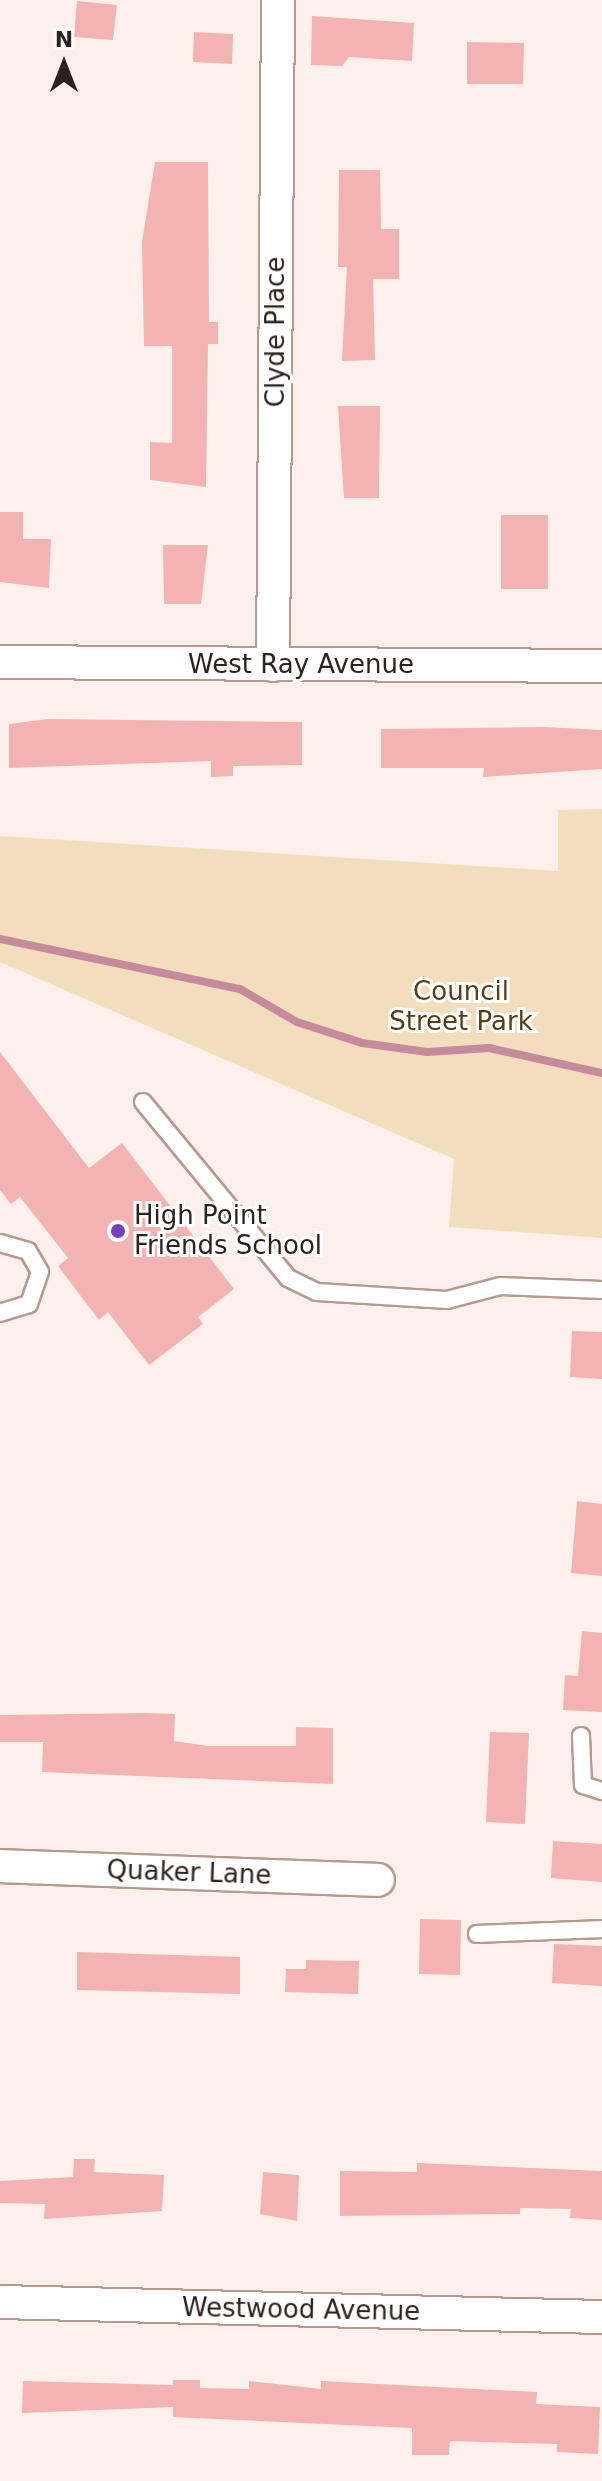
<!DOCTYPE html>
<style>
body{margin:0}
#map{position:relative;width:602px;height:2481px;overflow:hidden;background:#fdf0ec;font-family:"DejaVu Sans",sans-serif}
div>[style]{position:absolute}
.green>*{inset:0;background:#f2ddbc}
.stream>*{height:8px;margin:-4px;padding:0 4px;transform-origin:4px;border-radius:4px;background:#c58b9d}
.building>*{inset:0;background:#f3b3b3}
.roads{filter:drop-shadow(2px 0 #b7998f) drop-shadow(-2px 0 #b7998f) drop-shadow(0 2px #b7998f) drop-shadow(0 -2px #b7998f)}
.lane>*{height:16px;margin:-8px;padding:0 8px;transform-origin:8px;border-radius:8px;background:#fff}
.street>*{height:32px;margin:-16px;padding:0 16px;transform-origin:16px;border-radius:16px;background:#fff}
.dots>*{width:22px;height:22px;translate:-50% -50%;box-sizing:border-box;border:4px solid #fff;border-radius:50%}
span{translate:-50% -50%;white-space:nowrap;text-align:center;line-height:1.15;-webkit-text-stroke:6px #fff;paint-order:stroke}
.street-label{font-size:26px;color:#2e221f}
.park-label{font-size:26px;color:#563f18}
.poi-label{font-size:26px;color:#2e221f}
.left{translate:0 -50%;text-align:left}
.north{position:absolute;left:24px;top:24px;width:80px;height:80px;-webkit-text-stroke:6px #fff;paint-order:stroke;rotate:0deg;font-size:22px;font-weight:700;line-height:32px;text-align:center;color:#2e221f}
.north::after{content:'';display:block;margin:auto;width:28px;height:36px;background:#2e221f;clip-path:polygon(50% 0,100% 100%,50% 72%,0 100%)}
</style>
<div id="map">
<div class="green">
<i style="clip-path:polygon(602px 809px,602px 1238px,449px 1227px,454px 1159px,0 962px,0 836px,558px 871px,558px 810px)"></i>
</div>
<div class="stream">
<i style="left:0;top:939px;width:245px;rotate:11.8deg"></i>
<i style="left:240px;top:989px;width:66px;rotate:30.1deg"></i>
<i style="left:297px;top:1022px;width:68px;rotate:17.9deg"></i>
<i style="left:362px;top:1043px;width:66px;rotate:7.9deg"></i>
<i style="left:427px;top:1052px;width:62px;rotate:-3.7deg"></i>
<i style="left:489px;top:1048px;width:116px;rotate:12.5deg"></i>
</div>
<div class="building">
<i style="clip-path:polygon(77px 1px,117px 5px,113px 40px,74px 37px)"></i>
<i style="clip-path:polygon(312px 16px,414px 23px,412px 61px,349px 57px,342px 66px,311px 65px)"></i>
<i style="clip-path:polygon(194px 32px,233px 34px,232px 64px,193px 62px)"></i>
<i style="clip-path:polygon(467px 42px,524px 43px,523px 84px,467px 84px)"></i>
<i style="clip-path:polygon(155px 162px,208px 162px,209px 322px,218px 322px,218px 344px,208px 344px,206px 487px,150px 480px,150px 442px,172px 443px,172px 346px,144px 346px,142px 242px)"></i>
<i style="clip-path:polygon(339px 170px,380px 170px,381px 229px,399px 229px,399px 279px,373px 279px,375px 360px,342px 361px,347px 267px,338px 267px)"></i>
<i style="clip-path:polygon(338px 406px,380px 406px,379px 498px,344px 498px)"></i>
<i style="clip-path:polygon(0 512px,23px 512px,23px 539px,51px 539px,49px 588px,0 582px)"></i>
<i style="clip-path:polygon(501px 515px,548px 515px,548px 589px,501px 589px)"></i>
<i style="clip-path:polygon(163px 545px,208px 545px,201px 604px,164px 604px)"></i>
<i style="clip-path:polygon(48px 719px,302px 722px,302px 765px,233px 766px,233px 776px,211px 777px,211px 761px,9px 768px,9px 724px)"></i>
<i style="clip-path:polygon(545px 727px,602px 730px,602px 769px,483px 777px,484px 768px,381px 768px,381px 729px)"></i>
<i style="clip-path:polygon(0 1052px,89px 1168px,122px 1143px,234px 1289px,198px 1317px,203px 1324px,149px 1365px,108px 1312px,99px 1320px,58px 1266px,68px 1258px,20px 1197px,11px 1204px,0 1190px)"></i>
<i style="clip-path:polygon(572px 1331px,602px 1332px,602px 1379px,570px 1377px)"></i>
<i style="clip-path:polygon(577px 1501px,602px 1504px,602px 1576px,571px 1573px)"></i>
<i style="clip-path:polygon(582px 1631px,602px 1633px,602px 1712px,563px 1710px,565px 1675px,578px 1676px)"></i>
<i style="clip-path:polygon(146px 1713px,175px 1714px,174px 1741px,208px 1746px,296px 1746px,296px 1727px,333px 1728px,333px 1784px,42px 1772px,43px 1742px,0 1742px,0 1715px)"></i>
<i style="clip-path:polygon(490px 1732px,529px 1733px,525px 1824px,486px 1822px)"></i>
<i style="clip-path:polygon(553px 1841px,602px 1844px,602px 1882px,551px 1878px)"></i>
<i style="clip-path:polygon(420px 1919px,461px 1920px,460px 1975px,419px 1974px)"></i>
<i style="clip-path:polygon(554px 1944px,602px 1946px,602px 1986px,552px 1983px)"></i>
<i style="clip-path:polygon(77px 1952px,240px 1957px,240px 1994px,77px 1990px)"></i>
<i style="clip-path:polygon(306px 1960px,359px 1961px,358px 1994px,285px 1992px,286px 1969px,306px 1969px)"></i>
<i style="clip-path:polygon(74px 2159px,95px 2159px,94px 2172px,164px 2175px,162px 2211px,44px 2219px,45px 2204px,0 2203px,0 2181px,73px 2177px)"></i>
<i style="clip-path:polygon(417px 2163px,602px 2171px,602px 2220px,570px 2218px,571px 2209px,520px 2208px,520px 2214px,340px 2216px,340px 2171px,417px 2172px)"></i>
<i style="clip-path:polygon(263px 2172px,299px 2175px,297px 2221px,260px 2214px)"></i>
<i style="clip-path:polygon(173px 2380px,200px 2380px,200px 2388px,249px 2389px,249px 2381px,321px 2389px,321px 2381px,537px 2392px,536px 2404px,600px 2407px,598px 2454px,557px 2452px,557px 2444px,450px 2441px,449px 2455px,412px 2455px,412px 2428px,173px 2417px,173px 2407px,22px 2413px,23px 2381px,173px 2385px)"></i>
</div>
<div class="roads">
<div class="lane">
<i style="left:143px;top:1102px;width:228px;rotate:50.5deg"></i>
<i style="left:288px;top:1278px;width:32px;rotate:26deg"></i>
<i style="left:317px;top:1292px;width:130px;rotate:3.5deg"></i>
<i style="left:447px;top:1300px;width:55px;rotate:-14.8deg"></i>
<i style="left:500px;top:1286px;width:102px;rotate:2.2deg"></i>
<i style="left:0;top:1243px;width:29px;rotate:16deg"></i>
<i style="left:28px;top:1251px;width:24px;rotate:60deg"></i>
<i style="left:40px;top:1272px;width:34px;rotate:109deg"></i>
<i style="left:29px;top:1304px;width:30px;rotate:163deg"></i>
<i style="left:581px;top:1736px;width:49px;rotate:87.7deg"></i>
<i style="left:583px;top:1785px;width:20px;rotate:18deg"></i>
<i style="left:477px;top:1934px;width:125px;rotate:-2.3deg"></i>
</div>
<div class="street">
<i style="left:0;top:662px;width:602px;rotate:0.38deg"></i>
<i style="left:273px;top:665px;width:665px;rotate:-89.57deg"></i>
<i style="left:0;top:1866px;width:378px;rotate:2.1deg"></i>
<i style="left:0;top:2302px;width:602px;rotate:1.43deg"></i>
</div>
</div>
<div class="dots">
<i style="left:118px;top:1231px;background:#7443bb"></i>
</div>
<div class="street-label">
<span style="left:276px;top:332px;rotate:-90deg">Clyde Place</span>
<span style="left:301px;top:665px">West Ray Avenue</span>
<span style="left:189px;top:1873px;rotate:2deg">Quaker Lane</span>
<span style="left:301px;top:2310px;rotate:1deg">Westwood Avenue</span>
</div>
<div class="park-label">
<span style="left:461px;top:1007px">Council<br>Street Park</span>
</div>
<div class="poi-label">
<span class="left" style="left:134px;top:1231px">High Point<br>Friends School</span>
</div>
<div class="north">N</div>
</div>
